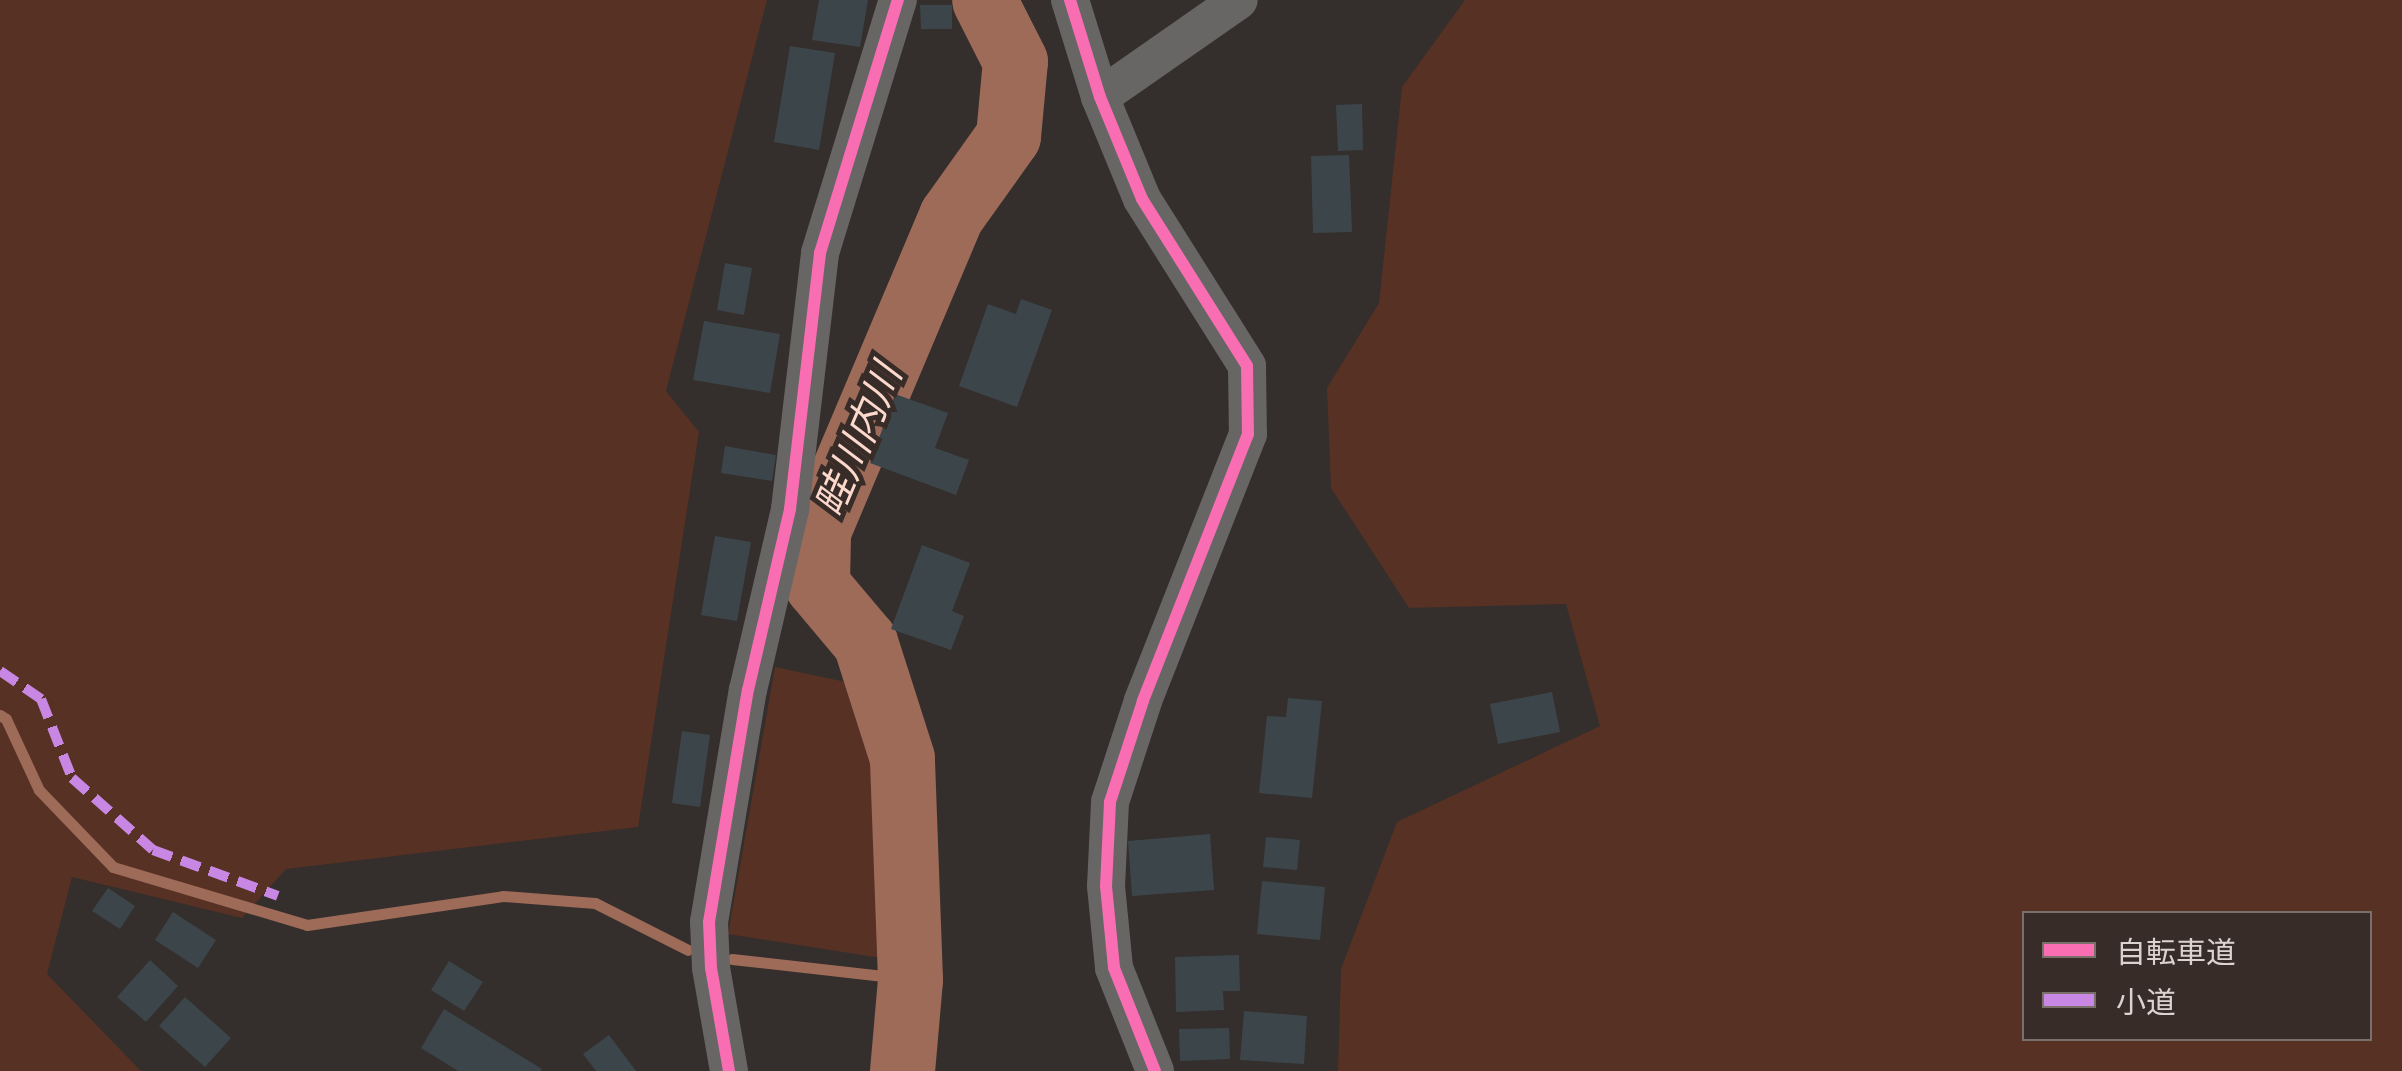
<!DOCTYPE html>
<meta charset="utf-8">
<style>
body{margin:0}
#map{position:relative;width:2402px;height:1071px;overflow:hidden;background:#342e2c;font-family:Commissioner,"Noto Sans JP",sans-serif}
div>[style]{position:absolute}
.green>*{inset:0;background:#573124}
.stream>*{height:11px;margin:-5.5px;padding:0 5.5px;transform-origin:5.5px;border-radius:5.5px;background:#9e6b59}
.river>*{height:65px;margin:-32.5px;padding:0 32.5px;transform-origin:32.5px;border-radius:32.5px;background:#9e6b59}
.building>*{inset:0;background:#3c464a}
.street>*{height:38px;margin:-19px;padding:0 19px;transform-origin:19px;border-radius:19px;background:#686565}
.quiet>*{height:10px;margin-top:-5px;transform-origin:0;background:repeating-linear-gradient(90deg,#c787e3 0 20px,transparent 0 30px)}
.cycleway>*{height:12px;margin:-6px;padding:0 6px;transform-origin:6px;border-radius:6px;background:#f96db3}
span{translate:-50% -50%;white-space:nowrap;text-align:center;line-height:1.15;-webkit-text-stroke:10px #382c28;paint-order:stroke}
.water-label{font-size:40px;color:#fdd9cd;font-style:italic}
.legend{position:absolute;left:2022px;top:911px;width:350px;height:130px;box-sizing:border-box;background:#382c28;border:2px solid #796f6b;margin:0;padding:12px 18px;list-style:none;font-size:30px;color:#dbd3d0}
.legend li{display:flex;align-items:center;gap:20px;height:50px}
.legend b{width:50px;border:2px solid #796f6b}
</style>
<div id="map">
<div class="green">
<i style="clip-path:polygon(0 0,767px 0,666px 391px,699px 432px,638px 827px,286px 869px,242px 918px,72px 877px,47px 974px,141px 1071px,0 1071px)"></i>
<i style="clip-path:polygon(evenodd,1465px 0,2402px 0,2402px 1071px,1338px 1071px,1341px 969px,1397px 822px,1600px 726px,1566px 604px,1409px 608px,1331px 488px,1327px 388px,1379px 303px,1402px 87px,1465px 0,2024px 914px,2370px 914px,2370px 1038px,2024px 1038px,2024px 914px)"></i>
<i style="clip-path:polygon(775px 667px,846px 682px,880px 767px,881px 958px,728px 934px)"></i>
</div>
<div class="stream">
<i style="left:0;top:715px;width:7px;rotate:34deg"></i>
<i style="left:6px;top:719px;width:78px;rotate:65.1deg"></i>
<i style="left:39px;top:790px;width:107px;rotate:46.1deg"></i>
<i style="left:113px;top:867px;width:202px;rotate:16.6deg"></i>
<i style="left:307px;top:925px;width:198px;rotate:-8.4deg"></i>
<i style="left:503px;top:896px;width:92px;rotate:4.4deg"></i>
<i style="left:595px;top:903px;width:104px;rotate:26.8deg"></i>
<i style="left:732px;top:959px;width:179px;rotate:6.4deg"></i>
</div>
<div class="river">
<i style="left:902px;top:1071px;width:92px;rotate:-85deg"></i>
<i style="left:910px;top:979px;width:221px;rotate:-92.1deg"></i>
<i style="left:902px;top:758px;width:122px;rotate:-107.7deg"></i>
<i style="left:865px;top:642px;width:75px;rotate:-130.1deg"></i>
<i style="left:817px;top:585px;width:54px;rotate:-88.9deg"></i>
<i style="left:818px;top:531px;width:342px;rotate:-67.1deg"></i>
<i style="left:951px;top:216px;width:98px;rotate:-54.5deg"></i>
<i style="left:1008px;top:136px;width:75px;rotate:-84.7deg"></i>
<i style="left:1015px;top:61px;width:68px;rotate:-116.9deg"></i>
</div>
<div class="building">
<i style="clip-path:polygon(819px 0,868px 0,860px 47px,812px 40px)"></i>
<i style="clip-path:polygon(920px 5px,952px 5px,952px 29px,921px 29px)"></i>
<i style="clip-path:polygon(790px 46px,835px 53px,819px 150px,774px 142px)"></i>
<i style="clip-path:polygon(1362px 104px,1363px 150px,1338px 151px,1336px 105px)"></i>
<i style="clip-path:polygon(1349px 155px,1352px 232px,1313px 233px,1311px 156px)"></i>
<i style="clip-path:polygon(725px 263px,752px 268px,744px 315px,717px 310px)"></i>
<i style="clip-path:polygon(1021px 299px,1052px 310px,1017px 407px,959px 386px,988px 304px,1016px 314px)"></i>
<i style="clip-path:polygon(704px 321px,780px 334px,770px 393px,693px 380px)"></i>
<i style="clip-path:polygon(895px 394px,948px 413px,935px 448px,969px 460px,956px 495px,870px 463px)"></i>
<i style="clip-path:polygon(725px 446px,776px 455px,772px 481px,721px 473px)"></i>
<i style="clip-path:polygon(715px 536px,751px 542px,737px 621px,701px 615px)"></i>
<i style="clip-path:polygon(922px 545px,970px 563px,952px 611px,964px 616px,951px 650px,891px 629px)"></i>
<i style="clip-path:polygon(1552px 692px,1560px 732px,1498px 744px,1490px 704px)"></i>
<i style="clip-path:polygon(1288px 698px,1322px 701px,1312px 798px,1259px 793px,1267px 716px,1286px 717px)"></i>
<i style="clip-path:polygon(682px 731px,710px 735px,700px 807px,672px 803px)"></i>
<i style="clip-path:polygon(1210px 834px,1214px 890px,1132px 896px,1128px 841px)"></i>
<i style="clip-path:polygon(1266px 837px,1300px 840px,1297px 870px,1263px 867px)"></i>
<i style="clip-path:polygon(1262px 881px,1325px 887px,1320px 940px,1257px 934px)"></i>
<i style="clip-path:polygon(108px 888px,135px 906px,120px 929px,92px 911px)"></i>
<i style="clip-path:polygon(173px 912px,216px 940px,198px 968px,155px 940px)"></i>
<i style="clip-path:polygon(1239px 955px,1240px 991px,1223px 991px,1224px 1010px,1176px 1012px,1175px 957px)"></i>
<i style="clip-path:polygon(150px 960px,178px 986px,146px 1022px,117px 997px)"></i>
<i style="clip-path:polygon(449px 961px,483px 982px,464px 1011px,431px 990px)"></i>
<i style="clip-path:polygon(185px 997px,231px 1038px,205px 1067px,159px 1026px)"></i>
<i style="clip-path:polygon(444px 1009px,542px 1069px,540px 1071px,458px 1071px,421px 1048px)"></i>
<i style="clip-path:polygon(1244px 1011px,1307px 1016px,1304px 1064px,1240px 1060px)"></i>
<i style="clip-path:polygon(1229px 1028px,1230px 1059px,1180px 1061px,1179px 1029px)"></i>
<i style="clip-path:polygon(609px 1035px,636px 1071px,596px 1071px,583px 1054px)"></i>
</div>
<div class="street">
<i style="left:1070px;top:0;width:102px;rotate:72.8deg"></i>
<i style="left:1100px;top:97px;width:110px;rotate:67.6deg"></i>
<i style="left:1142px;top:199px;width:197px;rotate:57.8deg"></i>
<i style="left:1247px;top:366px;width:68px;rotate:89.2deg"></i>
<i style="left:1248px;top:434px;width:287px;rotate:111.5deg"></i>
<i style="left:1143px;top:701px;width:106px;rotate:108.1deg"></i>
<i style="left:1110px;top:802px;width:84px;rotate:92.7deg"></i>
<i style="left:1106px;top:886px;width:82px;rotate:84.4deg"></i>
<i style="left:1114px;top:968px;width:111px;rotate:68.3deg"></i>
<i style="left:1100px;top:97px;width:169px;rotate:-34.9deg"></i>
<i style="left:729px;top:1071px;width:105px;rotate:-99.9deg"></i>
<i style="left:711px;top:968px;width:46px;rotate:-92.5deg"></i>
<i style="left:709px;top:922px;width:235px;rotate:-80.5deg"></i>
<i style="left:748px;top:690px;width:186px;rotate:-76.9deg"></i>
<i style="left:790px;top:509px;width:258px;rotate:-83.3deg"></i>
<i style="left:820px;top:253px;width:265px;rotate:-72.9deg"></i>
</div>
<div class="quiet">
<i style="left:0;top:671px;width:50px;rotate:34.3deg"></i>
<i style="left:41px;top:699px;width:85px;rotate:68.6deg"></i>
<i style="left:72px;top:778px;width:108px;rotate:41.6deg"></i>
<i style="left:153px;top:850px;width:133px;rotate:20.2deg"></i>
</div>
<div class="cycleway">
<i style="left:1070px;top:0;width:102px;rotate:72.8deg"></i>
<i style="left:1100px;top:97px;width:110px;rotate:67.6deg"></i>
<i style="left:1142px;top:199px;width:197px;rotate:57.8deg"></i>
<i style="left:1247px;top:366px;width:68px;rotate:89.2deg"></i>
<i style="left:1248px;top:434px;width:287px;rotate:111.5deg"></i>
<i style="left:1143px;top:701px;width:106px;rotate:108.1deg"></i>
<i style="left:1110px;top:802px;width:84px;rotate:92.7deg"></i>
<i style="left:1106px;top:886px;width:82px;rotate:84.4deg"></i>
<i style="left:1114px;top:968px;width:111px;rotate:68.3deg"></i>
<i style="left:729px;top:1071px;width:105px;rotate:-99.9deg"></i>
<i style="left:711px;top:968px;width:46px;rotate:-92.5deg"></i>
<i style="left:709px;top:922px;width:235px;rotate:-80.5deg"></i>
<i style="left:748px;top:690px;width:186px;rotate:-76.9deg"></i>
<i style="left:790px;top:509px;width:258px;rotate:-83.3deg"></i>
<i style="left:820px;top:253px;width:265px;rotate:-72.9deg"></i>
</div>
<div class="water-label">
<span style="left:856px;top:439px;rotate:-67deg">畦川内川</span>
</div>
<ul class="legend">
<li><b style="height:12px;background:#f96db3"></b>自転車道</li>
<li><b style="height:12px;background:#c787e3"></b>小道</li>
</ul>
</div>
